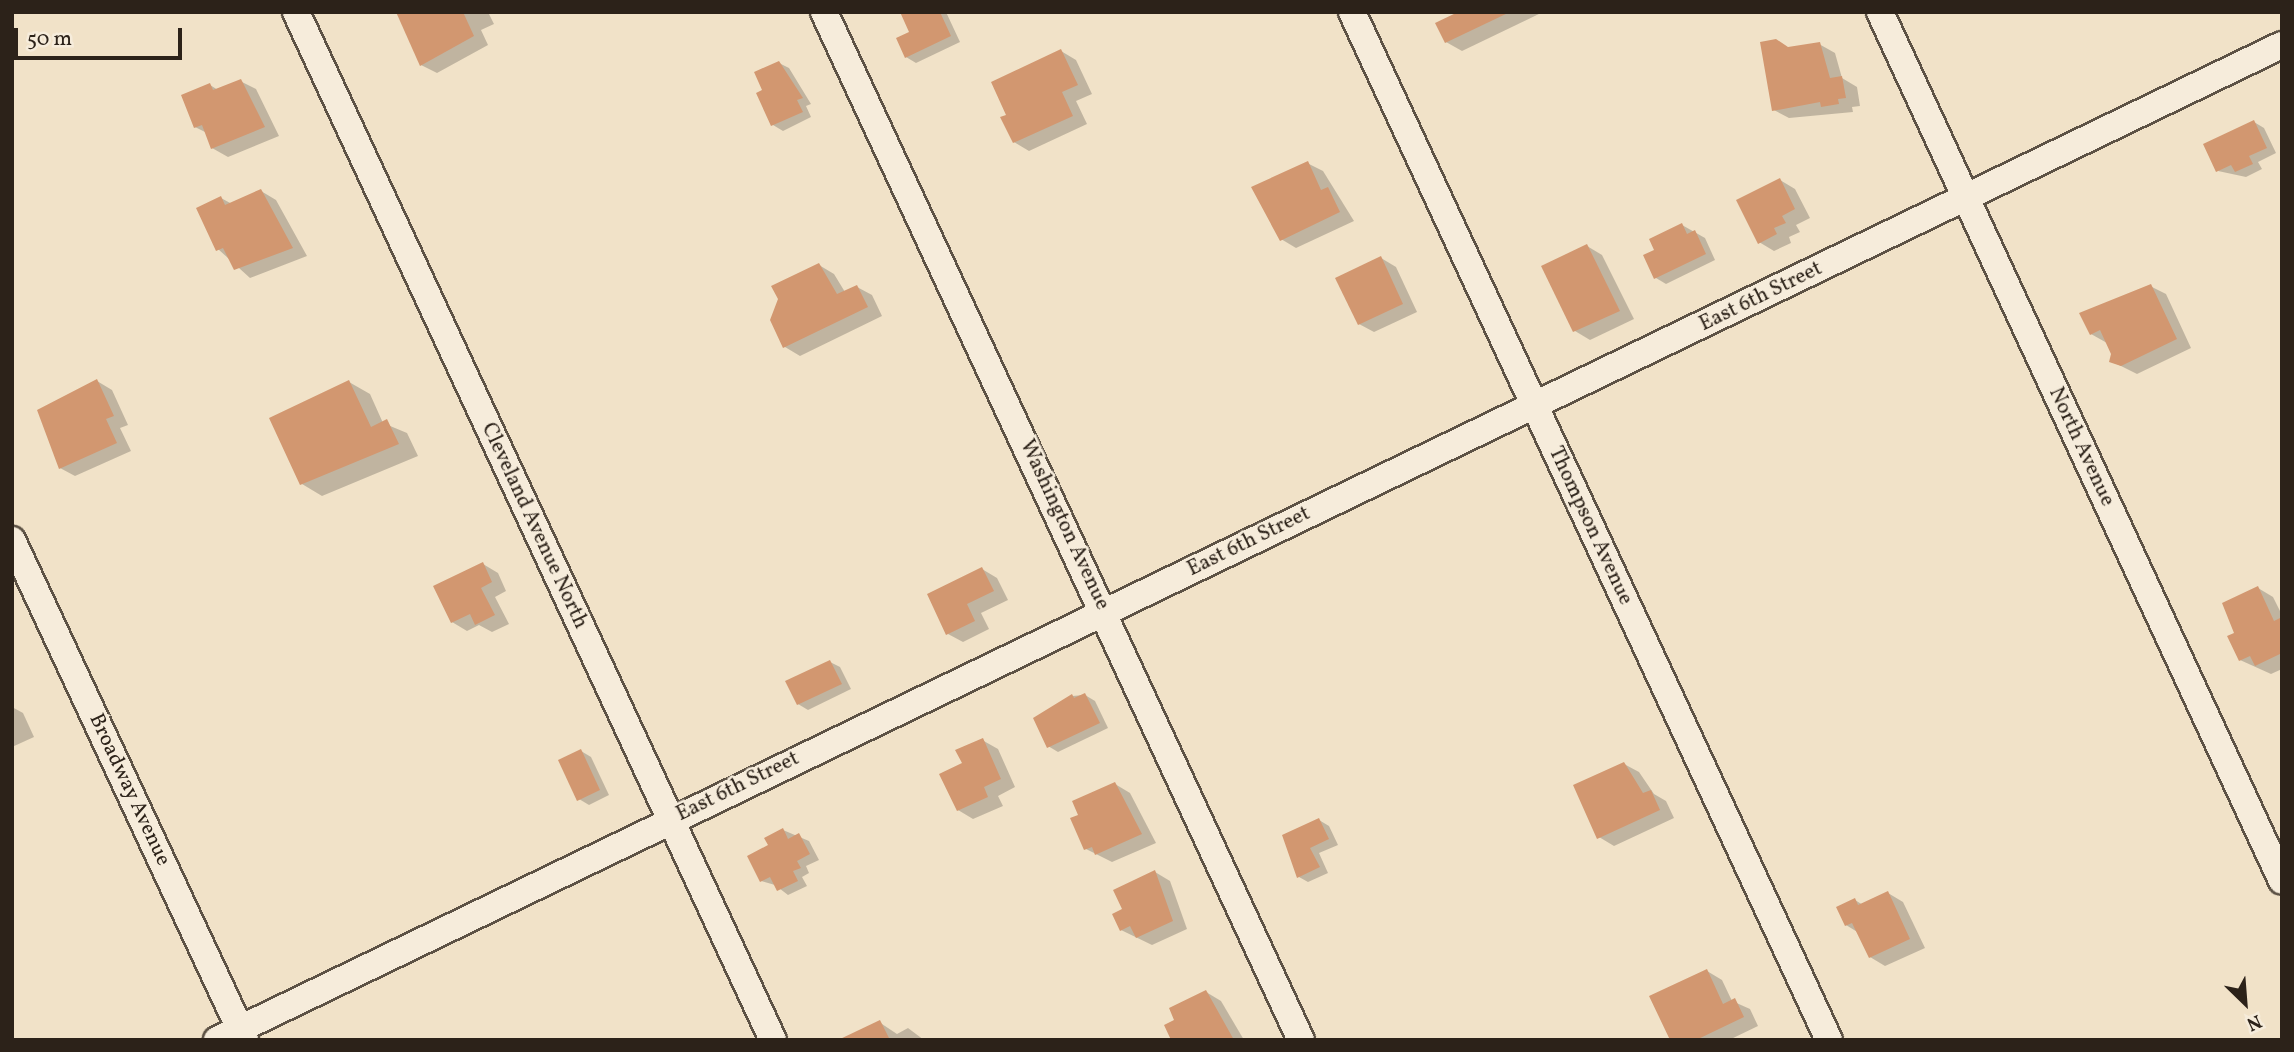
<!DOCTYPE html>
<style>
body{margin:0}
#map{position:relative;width:2294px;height:1052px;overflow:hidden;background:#f1e2c8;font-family:Vollkorn,serif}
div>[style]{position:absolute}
.shadow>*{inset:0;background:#0003}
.building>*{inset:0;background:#d29770}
.roads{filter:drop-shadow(2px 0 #5d5245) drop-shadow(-2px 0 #5d5245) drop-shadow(0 2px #5d5245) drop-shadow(0 -2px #5d5245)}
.minor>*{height:26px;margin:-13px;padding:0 13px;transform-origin:13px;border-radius:13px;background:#f6ecdb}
span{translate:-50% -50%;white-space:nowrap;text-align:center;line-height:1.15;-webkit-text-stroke:5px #f6ecdb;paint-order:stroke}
.street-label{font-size:21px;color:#2c2219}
.frame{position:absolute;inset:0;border:14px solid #2c2219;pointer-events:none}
.north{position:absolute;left:2210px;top:968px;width:70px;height:70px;-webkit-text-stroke:5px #f6ecdb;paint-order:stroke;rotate:155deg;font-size:19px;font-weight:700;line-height:28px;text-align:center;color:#2c2219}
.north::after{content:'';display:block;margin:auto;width:24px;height:32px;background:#2c2219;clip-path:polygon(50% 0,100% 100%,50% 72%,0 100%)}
.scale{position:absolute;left:14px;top:28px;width:168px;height:32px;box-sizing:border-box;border:4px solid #2c2219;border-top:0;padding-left:9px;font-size:21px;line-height:24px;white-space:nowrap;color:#2c2219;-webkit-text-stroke:5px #f6ecdb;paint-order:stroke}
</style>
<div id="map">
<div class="shadow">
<i style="clip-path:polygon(397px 12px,488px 12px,494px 24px,481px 30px,488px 45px,437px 73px,421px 65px)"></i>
<i style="clip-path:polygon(902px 12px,946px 12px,960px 42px,916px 63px,906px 57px,912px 33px)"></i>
<i style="clip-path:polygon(1462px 12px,1543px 12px,1462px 51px,1446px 42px)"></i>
<i style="clip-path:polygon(1819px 44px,1835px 53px,1842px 78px,1857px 87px,1860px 106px,1852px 107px,1853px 112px,1789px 118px,1774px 110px,1791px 49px)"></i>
<i style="clip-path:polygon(1061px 51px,1076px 60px,1092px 94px,1076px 101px,1087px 124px,1029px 151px,1014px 142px,1009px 116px)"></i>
<i style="clip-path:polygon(779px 63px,789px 68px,811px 104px,806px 106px,811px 117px,783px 131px,773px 125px,765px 90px)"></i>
<i style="clip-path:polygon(240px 81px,256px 89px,279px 136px,228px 157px,212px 148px,207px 133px,195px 127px,210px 85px,218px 90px)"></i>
<i style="clip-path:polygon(2254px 122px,2264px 128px,2276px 153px,2258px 162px,2262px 169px,2246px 177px,2218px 171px)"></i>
<i style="clip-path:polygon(1307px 163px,1323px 171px,1354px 221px,1296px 248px,1281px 239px)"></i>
<i style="clip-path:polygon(1780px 180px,1795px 189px,1810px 218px,1796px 225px,1800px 232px,1789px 237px,1791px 243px,1774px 251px,1759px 242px)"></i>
<i style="clip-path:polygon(261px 191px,276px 200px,307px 256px,250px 278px,218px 249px,221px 198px,232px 204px)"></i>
<i style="clip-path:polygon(1682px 225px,1705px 238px,1715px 260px,1666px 284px,1656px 278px,1656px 251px)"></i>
<i style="clip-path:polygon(1587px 246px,1602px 255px,1634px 319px,1590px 340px,1575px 331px)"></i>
<i style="clip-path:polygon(1381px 258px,1396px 267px,1417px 312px,1374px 332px,1359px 324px)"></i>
<i style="clip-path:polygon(819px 265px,834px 274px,845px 292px,857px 287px,872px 295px,882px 316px,800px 356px,785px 347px,772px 320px)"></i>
<i style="clip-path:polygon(2150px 286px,2166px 294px,2191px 348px,2137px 374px,2111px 361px,2113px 354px,2107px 343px,2091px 334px)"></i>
<i style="clip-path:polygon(97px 381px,112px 390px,128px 425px,120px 428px,131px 451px,75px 476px,60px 468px)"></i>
<i style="clip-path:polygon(349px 382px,370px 394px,383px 423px,407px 433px,418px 456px,322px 496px,302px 484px)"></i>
<i style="clip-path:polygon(483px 564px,498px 573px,506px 591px,495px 597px,509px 624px,492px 632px,479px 625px,467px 631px,452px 622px)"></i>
<i style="clip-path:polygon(982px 569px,997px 578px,1008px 600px,981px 613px,989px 629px,963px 642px,948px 634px)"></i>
<i style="clip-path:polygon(2258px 588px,2273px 597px,2282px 615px,2282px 669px,2271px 674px,2240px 660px)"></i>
<i style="clip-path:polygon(830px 662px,840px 667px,851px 689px,808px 710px,798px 704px)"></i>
<i style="clip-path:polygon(1085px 695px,1095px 701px,1108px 728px,1058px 752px,1048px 746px,1072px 696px)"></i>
<i style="clip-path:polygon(12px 707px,23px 713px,34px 737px,12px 747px)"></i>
<i style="clip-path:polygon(982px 740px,998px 749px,1015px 787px,998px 796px,1003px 806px,973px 819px,958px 810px,964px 764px)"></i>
<i style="clip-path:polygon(581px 751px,591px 757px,609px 795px,589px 805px,579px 799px)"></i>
<i style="clip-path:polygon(1624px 764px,1639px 772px,1654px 794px,1666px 801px,1674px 818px,1614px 846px,1599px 837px)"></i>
<i style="clip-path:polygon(1115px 784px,1130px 793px,1156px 843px,1112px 862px,1086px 849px,1080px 816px)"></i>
<i style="clip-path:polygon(1319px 820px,1329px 826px,1338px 845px,1319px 853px,1328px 873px,1308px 882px,1299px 877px)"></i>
<i style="clip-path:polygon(783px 830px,809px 841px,819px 860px,806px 866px,809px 873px,802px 877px,807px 886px,788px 895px,775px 885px,761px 881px,770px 846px)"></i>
<i style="clip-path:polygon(1155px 872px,1170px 881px,1187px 929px,1152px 945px,1121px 930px,1125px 910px)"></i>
<i style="clip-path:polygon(1888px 893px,1903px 902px,1925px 948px,1885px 966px,1870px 957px,1859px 933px,1846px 925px,1855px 900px,1863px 905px)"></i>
<i style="clip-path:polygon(1707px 971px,1722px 980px,1732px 1001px,1750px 1009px,1758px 1026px,1729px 1040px,1672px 1040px)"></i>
<i style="clip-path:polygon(1206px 992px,1221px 1001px,1244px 1040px,1173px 1040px,1177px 1021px)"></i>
<i style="clip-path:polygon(879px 1022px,897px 1034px,908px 1028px,924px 1040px,844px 1040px)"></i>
</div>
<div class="building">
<i style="clip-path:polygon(396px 12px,463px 12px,474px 36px,420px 66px)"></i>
<i style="clip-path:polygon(900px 12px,940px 12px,951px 36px,905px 58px,896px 38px,909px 32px)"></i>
<i style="clip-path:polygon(1458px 12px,1510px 12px,1445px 43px,1435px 23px)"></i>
<i style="clip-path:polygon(1776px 39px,1788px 47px,1820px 42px,1830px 78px,1842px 76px,1846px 98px,1838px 99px,1839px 104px,1821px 107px,1820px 102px,1772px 111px,1760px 42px)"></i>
<i style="clip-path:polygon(1061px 49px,1078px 85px,1062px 92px,1073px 116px,1013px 143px,1000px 117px,1006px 115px,991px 82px)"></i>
<i style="clip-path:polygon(779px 61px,803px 98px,797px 100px,803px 112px,771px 126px,756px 93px,762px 90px,754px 72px)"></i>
<i style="clip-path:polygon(241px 79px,265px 127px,211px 149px,202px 125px,194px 128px,181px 95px,210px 83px,213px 90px)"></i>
<i style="clip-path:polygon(2254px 120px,2267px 148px,2249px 156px,2253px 164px,2235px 172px,2231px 165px,2216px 172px,2203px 144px)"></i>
<i style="clip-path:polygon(1308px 161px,1321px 190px,1328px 187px,1340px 212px,1280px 241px,1251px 187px)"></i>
<i style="clip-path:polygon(1780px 178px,1795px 209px,1782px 216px,1786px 223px,1774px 228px,1777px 234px,1758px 244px,1736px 200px)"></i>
<i style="clip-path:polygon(261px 189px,293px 248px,234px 270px,223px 248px,216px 251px,196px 208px,221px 196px,225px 205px)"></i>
<i style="clip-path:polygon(1682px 223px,1687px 234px,1695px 230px,1706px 254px,1654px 279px,1643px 255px,1654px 250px,1649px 239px)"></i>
<i style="clip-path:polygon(1587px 244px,1620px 311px,1573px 332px,1541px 266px)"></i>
<i style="clip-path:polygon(1381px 256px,1403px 304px,1358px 325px,1335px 278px)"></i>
<i style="clip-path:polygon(819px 263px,837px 294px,857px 285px,868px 307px,783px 348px,770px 320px,778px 299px,771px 286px)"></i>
<i style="clip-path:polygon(2151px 284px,2177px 339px,2121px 366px,2109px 362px,2111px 354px,2100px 330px,2090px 335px,2079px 313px)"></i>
<i style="clip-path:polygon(97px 379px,114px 416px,106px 419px,117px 443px,59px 469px,37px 410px)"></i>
<i style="clip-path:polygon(349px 380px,371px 427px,387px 419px,399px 444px,300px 485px,269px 418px)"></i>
<i style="clip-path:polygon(483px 562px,492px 582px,481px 588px,495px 615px,475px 625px,470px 614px,451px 623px,433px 586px)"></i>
<i style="clip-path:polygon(982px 567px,994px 591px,967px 604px,975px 621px,946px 635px,927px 594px)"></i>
<i style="clip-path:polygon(2258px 586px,2274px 621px,2282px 617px,2282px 653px,2255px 666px,2250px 656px,2239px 661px,2227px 636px,2234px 633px,2222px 603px)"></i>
<i style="clip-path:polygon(830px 660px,842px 684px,797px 705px,785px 681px)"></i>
<i style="clip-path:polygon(1085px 693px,1100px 723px,1047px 748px,1033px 718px,1072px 694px,1074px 698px)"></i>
<i style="clip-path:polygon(983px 738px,1001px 779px,984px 787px,988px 797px,957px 811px,939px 774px,962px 763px,955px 750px)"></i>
<i style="clip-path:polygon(581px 749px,600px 790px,577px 801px,558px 760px)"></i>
<i style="clip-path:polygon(1624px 762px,1643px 793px,1651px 790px,1660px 810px,1597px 839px,1573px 785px)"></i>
<i style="clip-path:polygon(1115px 782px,1142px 834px,1095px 855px,1092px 847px,1084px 850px,1070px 818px,1078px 815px,1072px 801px)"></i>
<i style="clip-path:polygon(1319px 818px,1329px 839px,1310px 848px,1320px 867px,1297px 878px,1282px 835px)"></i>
<i style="clip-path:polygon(783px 828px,788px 839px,799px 833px,810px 854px,797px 861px,801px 868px,793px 871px,798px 881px,777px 891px,770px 877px,760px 882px,747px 856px,768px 845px,764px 838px)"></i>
<i style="clip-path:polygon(1155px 870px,1173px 921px,1136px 938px,1130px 926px,1120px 931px,1112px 914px,1122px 909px,1113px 890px)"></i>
<i style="clip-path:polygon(1888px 891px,1910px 939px,1869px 958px,1852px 923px,1845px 926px,1836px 907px,1855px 898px,1858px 905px)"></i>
<i style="clip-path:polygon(1707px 969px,1723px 1004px,1735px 998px,1744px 1017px,1696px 1040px,1670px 1040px,1649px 996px)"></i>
<i style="clip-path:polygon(1206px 990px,1234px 1040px,1171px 1040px,1164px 1025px,1174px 1020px,1169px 1008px)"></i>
<i style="clip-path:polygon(880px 1020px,890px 1040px,838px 1040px)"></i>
</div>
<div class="roads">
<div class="minor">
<i style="left:296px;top:12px;width:1133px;rotate:65.11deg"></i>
<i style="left:824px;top:12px;width:1133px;rotate:65.11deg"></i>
<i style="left:1352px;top:12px;width:1133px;rotate:65.11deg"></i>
<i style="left:1880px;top:12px;width:957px;rotate:65.17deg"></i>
<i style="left:12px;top:540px;width:552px;rotate:65.01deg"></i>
<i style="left:217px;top:1040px;width:2292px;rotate:-25.73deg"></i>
</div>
</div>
<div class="street-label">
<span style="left:1761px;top:297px;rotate:-26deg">East 6th Street</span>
<span style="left:2081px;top:447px;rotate:65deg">North Avenue</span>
<span style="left:1064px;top:525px;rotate:65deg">Washington Avenue</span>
<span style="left:534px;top:526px;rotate:65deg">Cleveland Avenue North</span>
<span style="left:1590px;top:526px;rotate:65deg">Thompson Avenue</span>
<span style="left:1249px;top:542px;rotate:-26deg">East 6th Street</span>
<span style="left:738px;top:787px;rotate:-26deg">East 6th Street</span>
<span style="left:129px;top:790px;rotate:65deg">Broadway Avenue</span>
</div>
<div class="frame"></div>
<div class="north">N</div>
<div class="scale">50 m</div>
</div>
